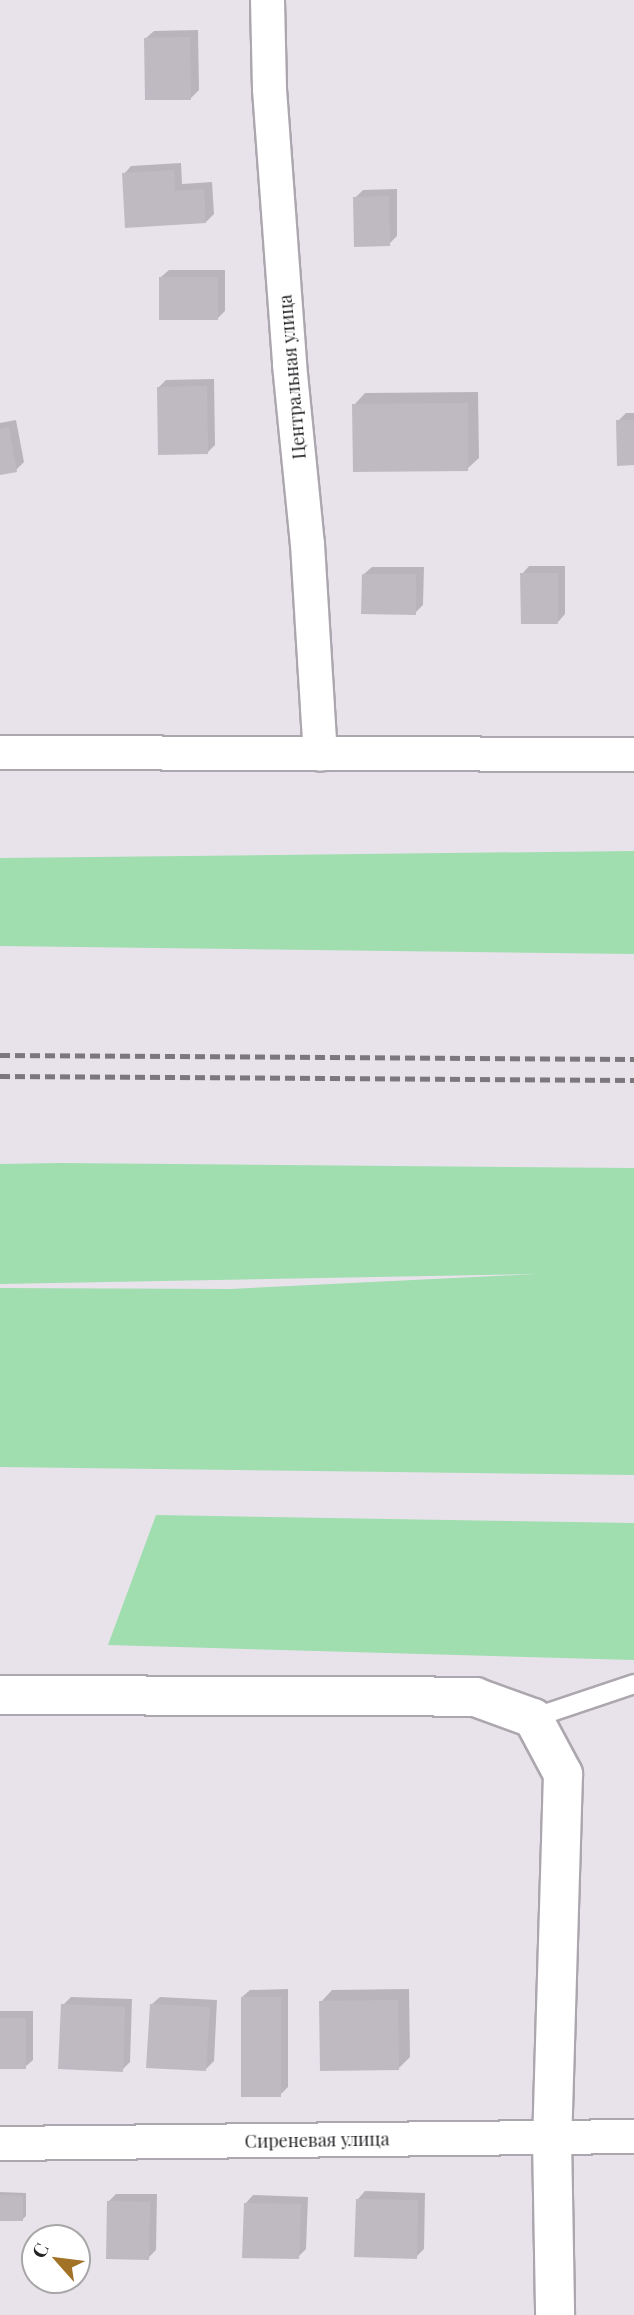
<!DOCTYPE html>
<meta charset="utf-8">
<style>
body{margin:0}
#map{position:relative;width:634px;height:2315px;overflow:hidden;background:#e8e2eb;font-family:"Playfair Display",serif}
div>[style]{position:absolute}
.green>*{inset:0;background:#a0deaf}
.shadow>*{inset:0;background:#0003}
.building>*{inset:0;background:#bfbac2}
.roads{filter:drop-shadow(2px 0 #aca6ae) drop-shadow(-2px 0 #aca6ae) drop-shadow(0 2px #aca6ae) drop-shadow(0 -2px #aca6ae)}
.service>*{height:18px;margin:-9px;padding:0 9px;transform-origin:9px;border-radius:9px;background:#fff}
.minor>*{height:33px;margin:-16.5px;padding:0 16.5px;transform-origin:16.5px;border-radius:16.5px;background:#fff}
.tertiary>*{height:38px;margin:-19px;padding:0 19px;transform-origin:19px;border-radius:19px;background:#fff}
.rail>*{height:5px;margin-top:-2.5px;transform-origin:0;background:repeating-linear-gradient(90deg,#7b787d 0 10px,transparent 0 15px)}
span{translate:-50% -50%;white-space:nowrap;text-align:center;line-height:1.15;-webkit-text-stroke:5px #fff;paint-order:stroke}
.street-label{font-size:18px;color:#252326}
.north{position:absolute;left:21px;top:2224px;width:70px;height:70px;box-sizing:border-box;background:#fff;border:2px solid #a8a7a8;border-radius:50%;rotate:298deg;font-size:19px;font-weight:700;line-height:28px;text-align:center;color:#252326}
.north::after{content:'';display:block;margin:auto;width:24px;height:32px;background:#a27226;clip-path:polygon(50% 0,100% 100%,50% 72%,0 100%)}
</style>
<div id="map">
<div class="green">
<i style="clip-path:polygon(634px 851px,634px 954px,0 946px,0 858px)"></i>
<i style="clip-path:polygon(61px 1163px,634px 1168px,634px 1475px,0 1467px,0 1288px,230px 1289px,537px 1274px,0 1284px,0 1164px)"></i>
<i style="clip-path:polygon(156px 1515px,634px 1523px,634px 1660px,108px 1645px)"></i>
</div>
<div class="shadow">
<i style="clip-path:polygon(198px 30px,199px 90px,191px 98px,146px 38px,154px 31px)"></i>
<i style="clip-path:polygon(181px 163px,182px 184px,212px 182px,214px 214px,206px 222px,124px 174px,131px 166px)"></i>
<i style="clip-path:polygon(397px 189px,397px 236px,389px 244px,355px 198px,363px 190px)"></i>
<i style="clip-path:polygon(169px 270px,225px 270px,225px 311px,217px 319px,161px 277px)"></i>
<i style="clip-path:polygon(214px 379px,215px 445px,207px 453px,158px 388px,166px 380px)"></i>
<i style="clip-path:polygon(478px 392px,479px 458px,467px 469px,354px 405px,365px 393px)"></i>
<i style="clip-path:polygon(626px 413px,634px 413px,634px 464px,618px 421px)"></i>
<i style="clip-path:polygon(16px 420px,24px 462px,16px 470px,0 473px,0 423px)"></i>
<i style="clip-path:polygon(529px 566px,565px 566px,565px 614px,558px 622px,522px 574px)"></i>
<i style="clip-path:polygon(372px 567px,424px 567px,423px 605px,415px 613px,364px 574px)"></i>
<i style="clip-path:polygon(288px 1989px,288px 2087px,280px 2095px,242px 1997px,250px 1990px)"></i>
<i style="clip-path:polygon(409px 1989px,410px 2057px,399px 2068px,321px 2002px,332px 1990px)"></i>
<i style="clip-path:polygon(71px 1997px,132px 1999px,130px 2062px,122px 2070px,63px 2005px)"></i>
<i style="clip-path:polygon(160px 1997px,217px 2000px,214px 2061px,206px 2069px,152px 2004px)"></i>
<i style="clip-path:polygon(0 2011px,33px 2011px,33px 2060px,25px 2067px,0 2067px)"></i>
<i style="clip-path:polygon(365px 2191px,425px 2193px,424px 2249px,416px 2257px,358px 2199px)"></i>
<i style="clip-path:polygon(0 2192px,26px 2193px,26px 2216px,22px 2220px,0 2219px)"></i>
<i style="clip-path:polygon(116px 2194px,157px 2194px,156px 2250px,148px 2258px,108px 2202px)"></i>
<i style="clip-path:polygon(253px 2195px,308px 2197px,306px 2249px,298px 2257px,246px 2203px)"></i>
</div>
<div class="building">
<i style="clip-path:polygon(190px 37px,191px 100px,145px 100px,144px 38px)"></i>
<i style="clip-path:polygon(174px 170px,175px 191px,204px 189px,206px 223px,125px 228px,122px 173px)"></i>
<i style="clip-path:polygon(389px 196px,390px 246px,354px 247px,353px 197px)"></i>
<i style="clip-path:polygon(159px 277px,218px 277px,218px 320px,159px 320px)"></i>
<i style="clip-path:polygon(207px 386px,208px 454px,158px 455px,157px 387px)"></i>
<i style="clip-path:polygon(468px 403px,468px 471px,353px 472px,352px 404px)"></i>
<i style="clip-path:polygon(616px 420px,634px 420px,634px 465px,617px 466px)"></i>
<i style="clip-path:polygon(9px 427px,17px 472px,0 475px,0 429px)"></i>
<i style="clip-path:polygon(520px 573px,558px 573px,558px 624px,521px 624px)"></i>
<i style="clip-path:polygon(362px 574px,416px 574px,416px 615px,361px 614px)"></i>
<i style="clip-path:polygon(241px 1997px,281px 1997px,281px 2097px,241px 2097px)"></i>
<i style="clip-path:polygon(398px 2000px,399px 2070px,320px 2071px,319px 2001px)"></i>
<i style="clip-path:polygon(61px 2004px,125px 2007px,123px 2072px,58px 2069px)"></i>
<i style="clip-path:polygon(150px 2004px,210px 2007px,206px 2071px,146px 2068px)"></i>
<i style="clip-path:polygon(0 2018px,26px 2018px,26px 2069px,0 2069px)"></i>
<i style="clip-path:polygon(0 2195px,23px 2196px,23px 2221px,0 2221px)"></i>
<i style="clip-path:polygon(356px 2199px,418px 2200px,417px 2259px,354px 2257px)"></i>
<i style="clip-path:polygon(107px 2201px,150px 2202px,149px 2260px,106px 2259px)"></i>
<i style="clip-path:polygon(244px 2203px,301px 2204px,299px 2259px,242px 2258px)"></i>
</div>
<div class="roads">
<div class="service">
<i style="left:533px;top:1718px;width:107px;rotate:-18.6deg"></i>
</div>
<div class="minor">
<i style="left:267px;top:0;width:89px;rotate:88.7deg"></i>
<i style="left:269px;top:89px;width:276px;rotate:85.8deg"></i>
<i style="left:289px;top:364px;width:181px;rotate:84.3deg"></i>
<i style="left:307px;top:544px;width:210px;rotate:86.5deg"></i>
<i style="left:0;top:752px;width:634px;rotate:0.18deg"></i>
<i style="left:0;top:2143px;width:634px;rotate:-0.63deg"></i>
</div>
<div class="tertiary">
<i style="left:0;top:1695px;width:475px;rotate:0.2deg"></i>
<i style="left:475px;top:1697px;width:62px;rotate:19.9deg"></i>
<i style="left:533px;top:1718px;width:64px;rotate:61.8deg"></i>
<i style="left:563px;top:1774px;width:363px;rotate:91.7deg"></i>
<i style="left:552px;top:2137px;width:178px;rotate:89deg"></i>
</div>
</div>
<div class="rail">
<i style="left:0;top:1055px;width:634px;rotate:0.36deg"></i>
<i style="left:0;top:1076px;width:634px;rotate:0.36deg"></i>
</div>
<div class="street-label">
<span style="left:292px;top:377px;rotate:-95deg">Центральная улица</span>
<span style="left:317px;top:2140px;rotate:-1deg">Сиреневая улица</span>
</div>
<div class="north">С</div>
</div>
